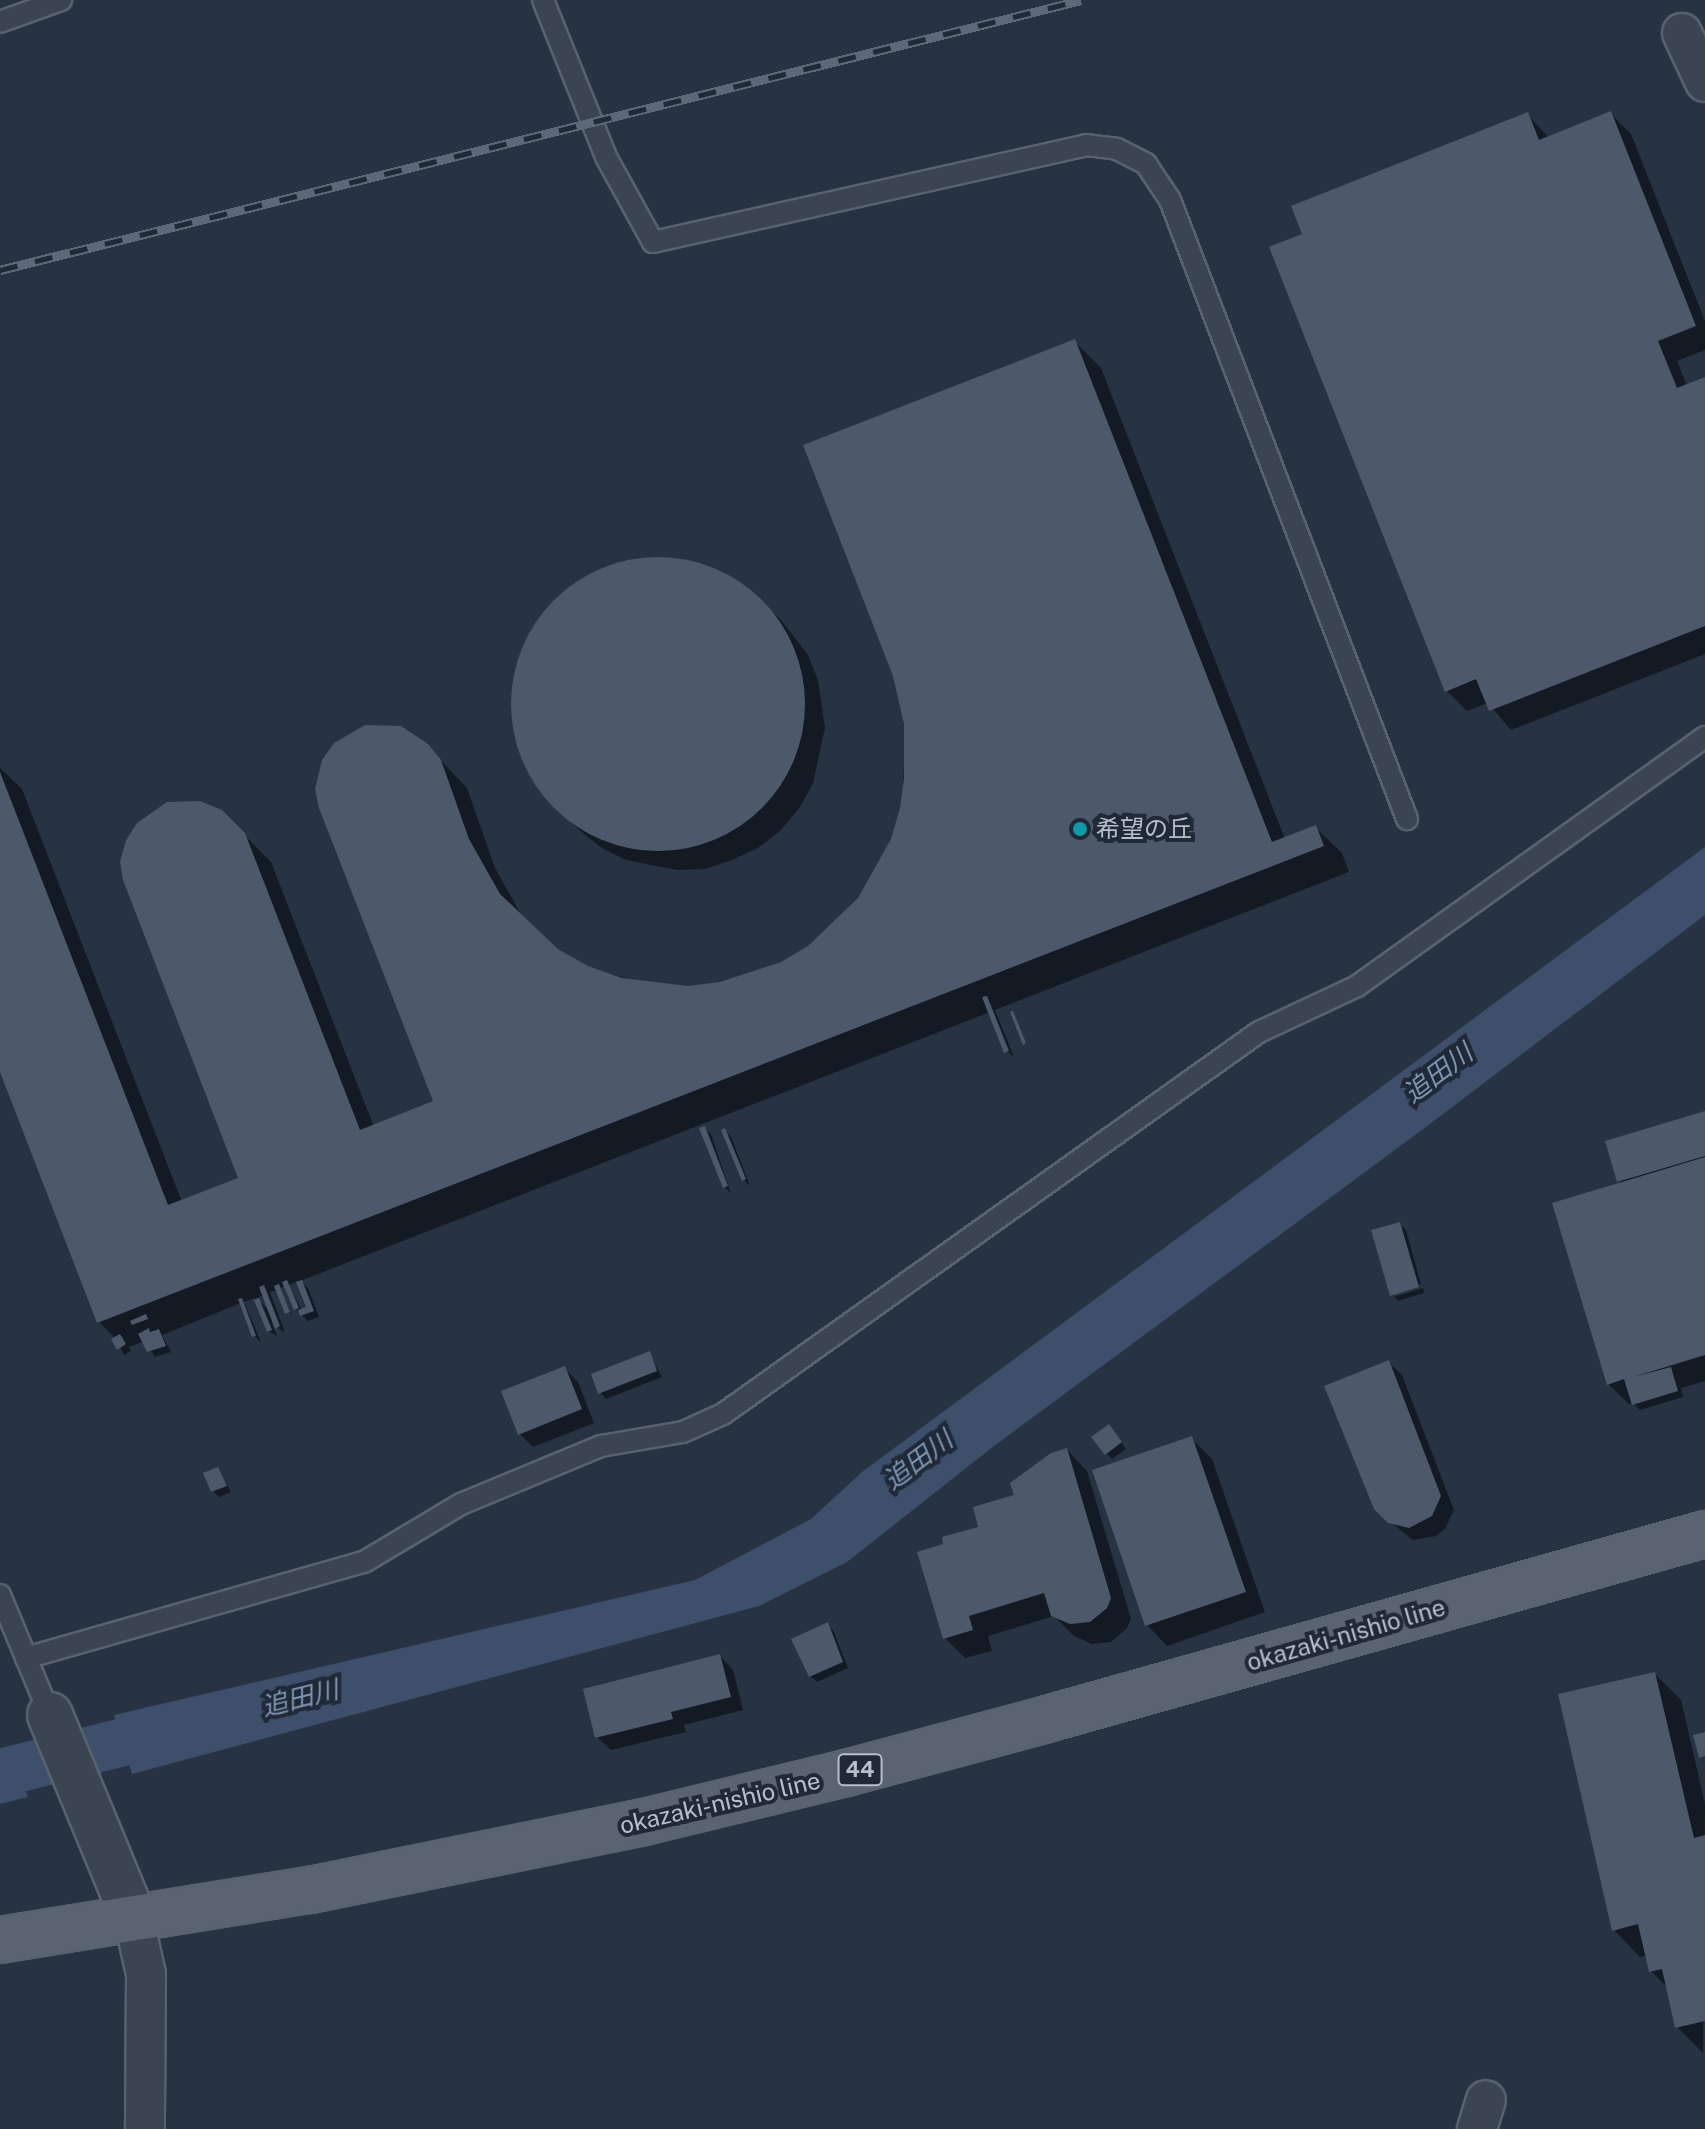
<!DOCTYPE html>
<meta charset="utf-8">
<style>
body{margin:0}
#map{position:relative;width:1705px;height:2129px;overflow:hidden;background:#273242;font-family:"Public Sans","Noto Sans JP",sans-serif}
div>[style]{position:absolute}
.water>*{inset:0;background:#3d4f6a}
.shadow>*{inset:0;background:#0007}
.canal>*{height:48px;margin:-24px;padding:0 24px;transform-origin:24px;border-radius:24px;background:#3d4f6a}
.building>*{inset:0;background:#4d596b}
.round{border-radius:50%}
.roads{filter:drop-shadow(2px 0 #59626f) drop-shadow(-2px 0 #59626f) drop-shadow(0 2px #59626f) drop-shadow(0 -2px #59626f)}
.service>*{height:20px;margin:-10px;padding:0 10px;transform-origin:10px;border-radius:10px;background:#3b4451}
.minor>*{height:38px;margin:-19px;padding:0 19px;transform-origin:19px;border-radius:19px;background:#3b4451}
.tertiary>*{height:44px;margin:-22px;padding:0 22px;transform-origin:22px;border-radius:22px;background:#3b4451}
.primary>*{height:44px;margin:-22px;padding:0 22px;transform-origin:22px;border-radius:22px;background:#596371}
.rail>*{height:9px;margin-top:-4.5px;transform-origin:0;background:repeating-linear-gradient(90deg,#202937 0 18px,#5d6878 0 36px);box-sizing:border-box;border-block:2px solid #5d6878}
.dots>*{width:22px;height:22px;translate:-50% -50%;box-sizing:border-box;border:4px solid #202937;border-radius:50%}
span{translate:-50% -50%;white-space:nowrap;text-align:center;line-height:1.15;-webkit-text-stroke:8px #202937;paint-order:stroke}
.shield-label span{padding:2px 6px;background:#202937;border:2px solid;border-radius:6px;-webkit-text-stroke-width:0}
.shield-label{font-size:22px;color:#b8bfcb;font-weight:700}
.poi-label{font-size:24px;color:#b8bfcb}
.left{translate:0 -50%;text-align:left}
.street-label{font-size:24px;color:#b8bfcb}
.water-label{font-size:26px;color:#8095b2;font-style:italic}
</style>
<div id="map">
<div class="water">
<i style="clip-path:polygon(1705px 847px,1705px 915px,1430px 1124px,994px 1446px,847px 1562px,759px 1606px,132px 1774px,114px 1715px,695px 1580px,811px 1519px,862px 1472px)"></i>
<i style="clip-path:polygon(8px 1747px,28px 1797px,0 1804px,0 1750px)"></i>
</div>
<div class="shadow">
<i style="clip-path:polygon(1527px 114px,1549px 138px,1611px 114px,1631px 134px,1705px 321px,1705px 350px,1677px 361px,1687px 386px,1705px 379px,1705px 654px,1511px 730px,1488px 703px,1467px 711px,1447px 691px,1304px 235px)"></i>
<i style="clip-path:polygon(evenodd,1075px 342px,1101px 368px,1285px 839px,1315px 827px,1342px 853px,1349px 872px,995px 1010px,1014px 1057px,1006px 1051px,990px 1012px,300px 1281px,308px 1288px,319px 1317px,308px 1321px,296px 1309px,286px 1286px,280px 1288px,293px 1319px,277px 1290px,270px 1292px,285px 1333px,272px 1323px,277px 1336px,268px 1331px,255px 1298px,244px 1302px,261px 1342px,254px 1336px,241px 1303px,162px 1335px,171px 1352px,155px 1357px,144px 1341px,129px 1347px,131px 1351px,124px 1355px,116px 1339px,99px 1322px,0 1067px,0 768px,22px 789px,182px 1202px,241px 1179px,138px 824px,167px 804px,221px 811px,271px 862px,374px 1127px,436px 1102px,324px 761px,349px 734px,365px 727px,427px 746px,467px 788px,495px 868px,524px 920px,556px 950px,587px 968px,656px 986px,688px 988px,720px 984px,782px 964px,809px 948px,860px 900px,893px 840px,902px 809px,906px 724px,1075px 342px,298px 1281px,309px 1308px,302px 1311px,289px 1285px,298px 1281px,1075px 342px,264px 1295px,271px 1312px,256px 1298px,264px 1295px)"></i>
<i style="clip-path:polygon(673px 559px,718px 571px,759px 599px,781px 620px,808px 655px,818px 680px,825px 728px,813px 783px,800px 807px,780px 831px,758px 848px,732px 860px,705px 869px,677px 870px,626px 860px,600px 847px,576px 827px,554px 806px,524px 760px,513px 707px,516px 675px,525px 645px,540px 618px,559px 597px,603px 569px,628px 562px)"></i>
<i style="clip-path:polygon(1705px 1113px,1705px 1381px,1681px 1388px,1683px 1397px,1640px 1410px,1633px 1403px,1629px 1404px,1608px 1384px,1622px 1184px,1619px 1181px)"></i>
<i style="clip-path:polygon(704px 1128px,711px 1134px,731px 1194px,725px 1187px)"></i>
<i style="clip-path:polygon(725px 1130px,731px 1137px,750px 1186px,744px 1180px)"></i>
<i style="clip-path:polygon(1400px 1224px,1406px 1230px,1421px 1284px,1393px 1293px,1393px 1296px,1391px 1295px)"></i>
<i style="clip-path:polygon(1423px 1288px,1424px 1293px,1398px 1301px,1394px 1297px)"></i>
<i style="clip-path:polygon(649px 1353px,662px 1377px,606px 1399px,600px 1392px)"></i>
<i style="clip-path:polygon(1388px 1362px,1402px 1375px,1454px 1510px,1445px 1529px,1436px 1536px,1413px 1540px,1382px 1515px)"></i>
<i style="clip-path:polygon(565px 1369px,578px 1382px,594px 1423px,533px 1447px,520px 1434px)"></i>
<i style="clip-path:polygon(1114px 1432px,1126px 1449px,1112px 1459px,1106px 1453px)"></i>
<i style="clip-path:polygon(1192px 1439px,1212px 1459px,1265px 1612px,1167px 1646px,1147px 1625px)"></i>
<i style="clip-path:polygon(1067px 1450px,1087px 1471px,1131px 1619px,1127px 1628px,1111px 1642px,1092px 1644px,1074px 1636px,1054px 1616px,988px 1636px,992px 1651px,965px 1658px,945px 1638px,946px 1546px,980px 1528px)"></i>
<i style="clip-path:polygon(218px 1469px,231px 1492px,219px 1497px,213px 1491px)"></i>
<i style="clip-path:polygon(827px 1624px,833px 1630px,848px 1668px,817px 1682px,810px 1676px)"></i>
<i style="clip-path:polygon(720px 1656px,733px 1670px,743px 1710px,684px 1725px,686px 1732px,611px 1750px,597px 1737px)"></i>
<i style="clip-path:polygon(1655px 1674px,1681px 1700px,1705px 1804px,1703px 2053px,1677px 2027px,1668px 1988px,1651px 1971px,1647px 1955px,1640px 1957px,1614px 1930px)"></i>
</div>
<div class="canal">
<i style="left:0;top:1773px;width:193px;rotate:-14.1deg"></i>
</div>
<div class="building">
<i style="clip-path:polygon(1611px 111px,1696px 326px,1658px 341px,1677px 388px,1705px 377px,1705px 626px,1489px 711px,1476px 679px,1445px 692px,1269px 247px,1302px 234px,1291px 206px,1528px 112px,1539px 140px)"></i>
<i style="clip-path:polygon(1075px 339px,1272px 842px,1316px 825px,1324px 846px,97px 1323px,0 1072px,0 772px,168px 1205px,238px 1178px,123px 880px,120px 862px,126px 840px,137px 823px,167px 802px,200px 801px,222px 810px,245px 833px,360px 1130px,433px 1101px,319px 808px,315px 789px,322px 760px,334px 743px,365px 725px,401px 726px,428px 744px,441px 760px,469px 839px,500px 894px,558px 949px,588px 966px,622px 978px,688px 986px,720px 982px,781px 962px,808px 946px,858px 898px,891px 839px,900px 808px,904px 778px,904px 724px,893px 676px,803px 445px)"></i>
<i class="round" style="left:511px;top:557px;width:294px;height:294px"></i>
<i style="clip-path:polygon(987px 996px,1009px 1051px,1004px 1053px,982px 997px)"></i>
<i style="clip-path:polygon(1013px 1011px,1026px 1043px,1023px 1045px,1010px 1012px)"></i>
<i style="clip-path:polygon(1705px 1111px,1705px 1156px,1617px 1182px,1605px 1141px)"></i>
<i style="clip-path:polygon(705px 1126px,728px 1186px,723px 1188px,699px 1128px)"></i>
<i style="clip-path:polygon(725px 1128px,746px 1179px,742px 1181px,721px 1130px)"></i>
<i style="clip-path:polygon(1705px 1157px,1705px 1355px,1633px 1377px,1671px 1367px,1678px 1391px,1632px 1405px,1624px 1379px,1607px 1385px,1552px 1203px)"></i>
<i style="clip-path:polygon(1400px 1222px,1419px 1287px,1390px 1296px,1371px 1230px)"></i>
<i style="clip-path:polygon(287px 1280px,299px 1308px,294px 1310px,282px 1282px)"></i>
<i style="clip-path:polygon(302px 1280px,314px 1311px,300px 1316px,298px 1310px,306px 1307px,296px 1282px)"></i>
<i style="clip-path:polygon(279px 1284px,290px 1312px,285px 1314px,274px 1286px)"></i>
<i style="clip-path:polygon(264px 1285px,280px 1326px,275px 1329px,259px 1287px)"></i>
<i style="clip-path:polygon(242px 1298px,256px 1336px,252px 1337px,238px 1299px)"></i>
<i style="clip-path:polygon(259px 1298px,272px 1330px,267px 1332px,254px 1300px)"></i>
<i style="clip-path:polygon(146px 1314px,148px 1319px,132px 1325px,130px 1321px)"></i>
<i style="clip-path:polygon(149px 1328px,150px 1332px,159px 1329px,166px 1346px,147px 1352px,138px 1334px)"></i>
<i style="clip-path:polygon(120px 1334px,126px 1344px,117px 1350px,111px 1339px)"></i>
<i style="clip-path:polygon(650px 1351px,657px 1371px,598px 1394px,591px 1374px)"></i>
<i style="clip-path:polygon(1389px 1360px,1441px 1496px,1432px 1516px,1409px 1528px,1388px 1523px,1374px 1509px,1324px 1386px)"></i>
<i style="clip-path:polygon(565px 1366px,582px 1409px,518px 1435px,501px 1391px)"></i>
<i style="clip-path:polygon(1109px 1424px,1122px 1442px,1105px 1455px,1091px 1437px)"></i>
<i style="clip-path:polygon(1192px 1436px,1246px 1592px,1145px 1626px,1092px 1470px)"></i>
<i style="clip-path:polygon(1067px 1448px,1111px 1598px,1107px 1608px,1090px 1622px,1070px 1624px,1051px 1616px,1044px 1593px,969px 1616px,973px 1630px,943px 1639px,917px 1552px,943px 1544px,942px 1537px,978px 1527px,973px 1507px,1014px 1495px,1010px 1483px,1051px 1453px)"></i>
<i style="clip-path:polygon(218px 1467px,227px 1486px,211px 1492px,203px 1473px)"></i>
<i style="clip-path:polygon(828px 1622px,843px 1662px,809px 1677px,791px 1639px)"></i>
<i style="clip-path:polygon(720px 1654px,731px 1697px,671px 1712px,673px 1719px,595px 1738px,583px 1689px)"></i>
<i style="clip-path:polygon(1655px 1672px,1694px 1838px,1705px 1835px,1705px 2021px,1675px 2028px,1662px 1969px,1649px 1972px,1638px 1924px,1612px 1931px,1558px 1694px)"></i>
<i style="clip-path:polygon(1705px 1732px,1705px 1756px,1699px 1758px,1693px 1735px)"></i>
</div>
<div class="roads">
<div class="service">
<i style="left:543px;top:0;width:169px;rotate:68.1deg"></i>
<i style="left:606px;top:157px;width:97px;rotate:61.1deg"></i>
<i style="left:653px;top:242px;width:444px;rotate:-12.6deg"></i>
<i style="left:1086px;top:145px;width:31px;rotate:7deg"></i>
<i style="left:1117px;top:149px;width:33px;rotate:27deg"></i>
<i style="left:1146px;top:164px;width:43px;rotate:56.3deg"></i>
<i style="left:1170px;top:200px;width:663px;rotate:69.05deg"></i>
<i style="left:0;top:22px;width:65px;rotate:-19.8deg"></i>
<i style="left:0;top:1595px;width:130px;rotate:67.4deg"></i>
<i style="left:26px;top:1658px;width:351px;rotate:-15.9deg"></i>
<i style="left:364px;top:1562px;width:113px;rotate:-30.9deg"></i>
<i style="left:461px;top:1504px;width:152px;rotate:-22.5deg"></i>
<i style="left:601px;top:1446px;width:83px;rotate:-9.7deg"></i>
<i style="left:683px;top:1432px;width:44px;rotate:-24.2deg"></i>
<i style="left:723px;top:1414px;width:658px;rotate:-35.48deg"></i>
<i style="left:1259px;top:1032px;width:108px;rotate:-25.1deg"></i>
<i style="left:1357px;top:986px;width:428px;rotate:-35.6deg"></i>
</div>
<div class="minor">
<i style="left:1682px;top:33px;width:54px;rotate:64.9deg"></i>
<i style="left:133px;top:1916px;width:59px;rotate:77.4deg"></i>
<i style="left:146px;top:1974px;width:155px;rotate:90.4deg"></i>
<i style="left:1477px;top:2129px;width:30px;rotate:-73deg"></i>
</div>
<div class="tertiary">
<i style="left:50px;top:1715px;width:217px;rotate:67.6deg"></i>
</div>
<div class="primary">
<i style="left:0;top:1940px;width:314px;rotate:-9.2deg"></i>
<i style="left:310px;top:1890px;width:337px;rotate:-11.5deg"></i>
<i style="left:640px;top:1823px;width:212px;rotate:-13.6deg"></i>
<i style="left:846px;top:1773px;width:208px;rotate:-15deg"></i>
<i style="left:1047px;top:1719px;width:684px;rotate:-15.7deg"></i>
</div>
</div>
<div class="rail">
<i style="left:0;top:270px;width:1114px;rotate:-14.02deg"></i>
</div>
<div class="dots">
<i style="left:1080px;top:829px;background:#0f9aa8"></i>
</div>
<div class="shield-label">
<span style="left:860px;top:1770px">44</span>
</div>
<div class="poi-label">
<span class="left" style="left:1096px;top:829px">希望の丘</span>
</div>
<div class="street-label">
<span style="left:1346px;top:1635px;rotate:-16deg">okazaki-nishio line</span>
<span style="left:720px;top:1803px;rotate:-13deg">okazaki-nishio line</span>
</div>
<div class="water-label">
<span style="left:1438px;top:1073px;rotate:-37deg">追田川</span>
<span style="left:918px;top:1460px;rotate:-37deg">追田川</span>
<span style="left:300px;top:1698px;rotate:-14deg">追田川</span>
</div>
</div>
